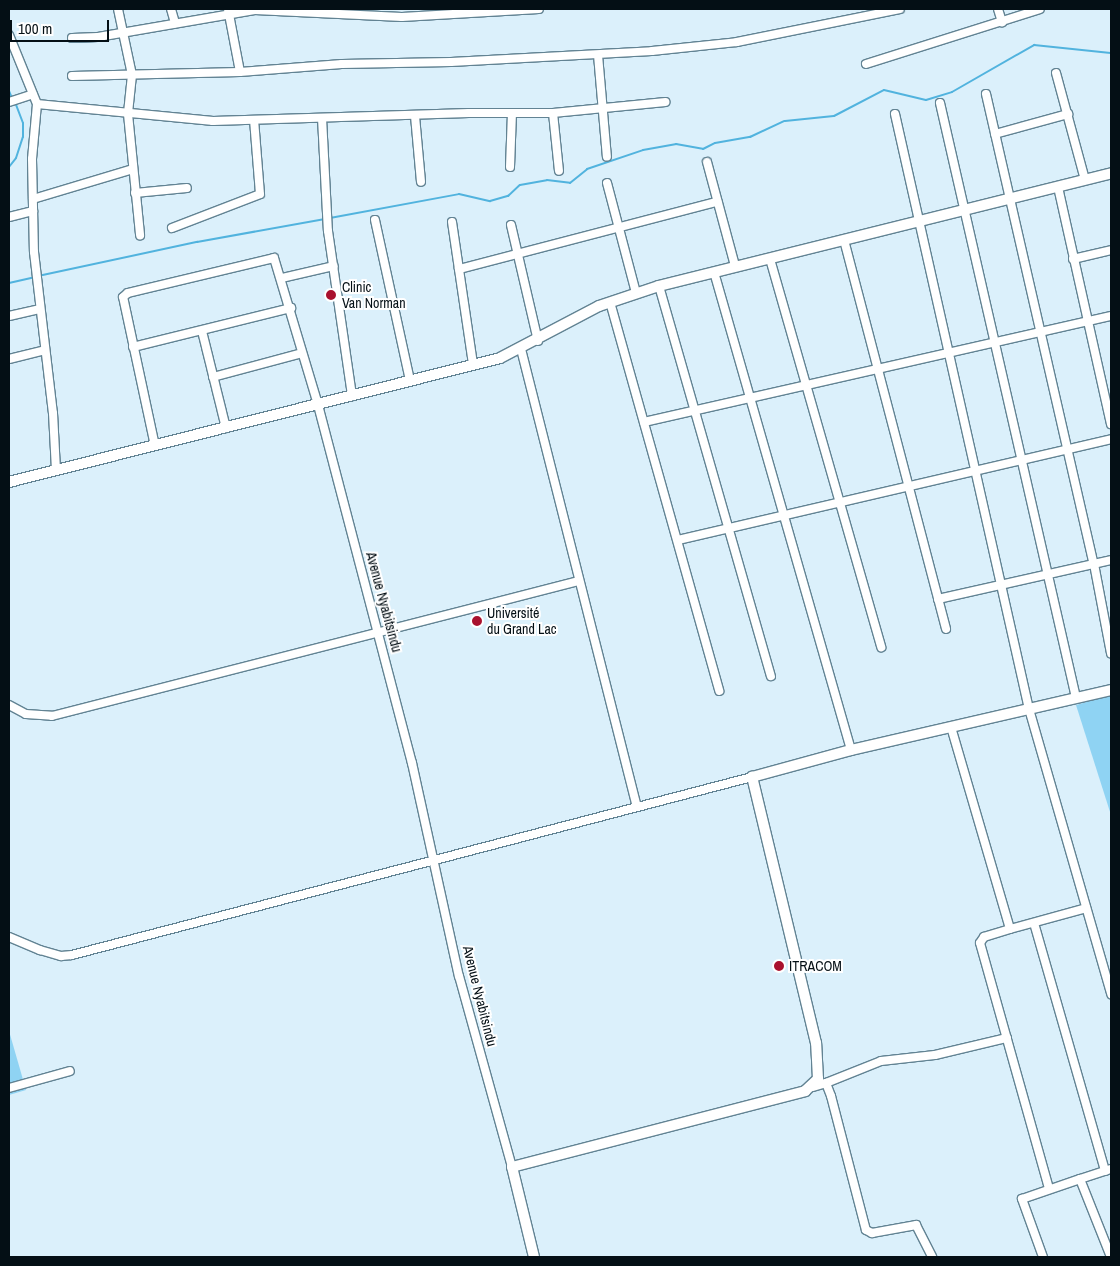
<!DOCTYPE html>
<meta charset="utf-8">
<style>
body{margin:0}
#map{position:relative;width:1120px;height:1266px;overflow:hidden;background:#dbf0fb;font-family:"Archivo Narrow",sans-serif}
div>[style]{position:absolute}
.green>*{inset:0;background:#8fd3f3}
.stream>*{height:2px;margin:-1px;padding:0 1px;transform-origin:1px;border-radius:1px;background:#51b3de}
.roads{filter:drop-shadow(1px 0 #628393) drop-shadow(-1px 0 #628393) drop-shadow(0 1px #628393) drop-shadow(0 -1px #628393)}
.street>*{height:8px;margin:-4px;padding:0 4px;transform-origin:4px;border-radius:4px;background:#fff}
.secondary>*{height:10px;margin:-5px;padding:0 5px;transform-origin:5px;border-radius:5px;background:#fff}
.dots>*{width:14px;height:14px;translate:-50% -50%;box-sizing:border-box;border:2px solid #fff;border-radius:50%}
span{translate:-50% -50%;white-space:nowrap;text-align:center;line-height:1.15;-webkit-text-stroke:4px #fff;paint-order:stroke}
.poi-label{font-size:14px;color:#040f15}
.left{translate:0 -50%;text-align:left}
.street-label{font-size:14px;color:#040f15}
.frame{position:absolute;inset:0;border:10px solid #040f15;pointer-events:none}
.scale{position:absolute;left:10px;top:20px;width:99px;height:22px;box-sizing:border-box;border:2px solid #040f15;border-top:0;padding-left:6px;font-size:15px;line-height:18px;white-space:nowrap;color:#040f15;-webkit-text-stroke:4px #fff;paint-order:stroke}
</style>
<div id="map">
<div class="green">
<i style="clip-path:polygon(1111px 695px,1111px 815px,1076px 705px)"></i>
<i style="clip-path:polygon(9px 1031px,26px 1090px,9px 1095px)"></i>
</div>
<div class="stream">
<i style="left:9px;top:91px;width:8px;rotate:67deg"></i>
<i style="left:9px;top:167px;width:11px;rotate:-52deg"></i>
<i style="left:16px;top:158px;width:22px;rotate:-72deg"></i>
<i style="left:23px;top:137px;width:14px;rotate:-90deg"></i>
<i style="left:23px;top:123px;width:22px;rotate:-111deg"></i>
<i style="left:330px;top:218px;width:131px;rotate:-10.5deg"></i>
<i style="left:459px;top:194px;width:32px;rotate:13deg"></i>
<i style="left:490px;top:201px;width:19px;rotate:-16deg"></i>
<i style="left:508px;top:196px;width:16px;rotate:-43deg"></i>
<i style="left:520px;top:185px;width:27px;rotate:-10deg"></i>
<i style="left:547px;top:180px;width:23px;rotate:7deg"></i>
<i style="left:570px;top:183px;width:22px;rotate:-39deg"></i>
<i style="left:587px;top:169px;width:59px;rotate:-18.7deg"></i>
<i style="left:643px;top:150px;width:34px;rotate:-10deg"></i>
<i style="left:676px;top:144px;width:27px;rotate:10deg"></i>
<i style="left:703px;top:149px;width:13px;rotate:-27deg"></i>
<i style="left:715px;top:143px;width:36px;rotate:-10deg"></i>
<i style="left:750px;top:137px;width:38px;rotate:-25deg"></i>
<i style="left:785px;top:121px;width:49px;rotate:-5.8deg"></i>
<i style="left:834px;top:116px;width:56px;rotate:-27.5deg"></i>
<i style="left:884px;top:90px;width:43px;rotate:13.4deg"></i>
<i style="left:926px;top:100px;width:27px;rotate:-17deg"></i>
<i style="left:952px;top:92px;width:95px;rotate:-29.8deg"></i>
<i style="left:1034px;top:45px;width:77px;rotate:5.9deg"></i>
<i style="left:38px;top:276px;width:163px;rotate:-12.1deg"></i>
<i style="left:197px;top:242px;width:130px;rotate:-10.2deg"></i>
<i style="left:9px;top:283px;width:26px;rotate:-13deg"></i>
</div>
<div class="roads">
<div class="street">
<i style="left:118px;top:9px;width:67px;rotate:78deg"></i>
<i style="left:132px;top:75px;width:39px;rotate:96deg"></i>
<i style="left:128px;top:114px;width:122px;rotate:84.3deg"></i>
<i style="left:171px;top:9px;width:15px;rotate:74deg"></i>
<i style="left:228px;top:9px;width:64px;rotate:79.2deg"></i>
<i style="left:998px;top:9px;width:14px;rotate:73deg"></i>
<i style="left:9px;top:35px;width:74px;rotate:67.9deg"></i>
<i style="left:37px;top:104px;width:55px;rotate:95.2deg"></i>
<i style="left:32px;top:159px;width:93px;rotate:88.8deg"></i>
<i style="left:34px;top:252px;width:162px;rotate:83.3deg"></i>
<i style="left:53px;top:413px;width:57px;rotate:87deg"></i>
<i style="left:72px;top:38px;width:26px;rotate:-2deg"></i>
<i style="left:98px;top:37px;width:159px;rotate:-9.8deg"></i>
<i style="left:255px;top:10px;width:147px;rotate:2.7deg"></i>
<i style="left:402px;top:17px;width:137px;rotate:-3.3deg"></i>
<i style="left:598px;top:55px;width:102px;rotate:85deg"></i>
<i style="left:866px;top:64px;width:182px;rotate:-17.5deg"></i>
<i style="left:1056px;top:73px;width:111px;rotate:74.8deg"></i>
<i style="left:72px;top:76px;width:168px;rotate:-1.4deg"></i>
<i style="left:240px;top:72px;width:102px;rotate:-4.5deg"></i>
<i style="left:342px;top:64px;width:109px;rotate:-1.1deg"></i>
<i style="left:451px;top:62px;width:201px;rotate:-3.1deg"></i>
<i style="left:652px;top:51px;width:85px;rotate:-6deg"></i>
<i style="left:737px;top:42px;width:166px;rotate:-11.4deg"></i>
<i style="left:986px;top:94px;width:482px;rotate:77.1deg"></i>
<i style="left:1094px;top:564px;width:91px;rotate:79.2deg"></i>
<i style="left:9px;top:102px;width:25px;rotate:-18deg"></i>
<i style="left:940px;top:103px;width:610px;rotate:77.12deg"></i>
<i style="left:37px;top:104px;width:177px;rotate:5.5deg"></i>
<i style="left:213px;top:121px;width:256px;rotate:-1.8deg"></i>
<i style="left:469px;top:113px;width:84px"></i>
<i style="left:553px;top:113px;width:113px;rotate:-5.6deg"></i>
<i style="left:553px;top:113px;width:58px;rotate:84.1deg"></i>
<i style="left:895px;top:114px;width:610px;rotate:77.31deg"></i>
<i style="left:1029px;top:709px;width:297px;rotate:73.9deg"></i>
<i style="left:415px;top:116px;width:66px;rotate:84.8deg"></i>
<i style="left:322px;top:118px;width:113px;rotate:87deg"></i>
<i style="left:328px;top:231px;width:167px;rotate:81.7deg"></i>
<i style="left:995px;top:134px;width:76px;rotate:-15.3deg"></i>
<i style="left:707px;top:162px;width:108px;rotate:74.9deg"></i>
<i style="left:510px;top:167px;width:54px;rotate:-87.9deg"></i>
<i style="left:607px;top:183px;width:114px;rotate:75.2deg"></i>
<i style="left:1058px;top:187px;width:243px;rotate:77.4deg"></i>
<i style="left:135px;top:193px;width:52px;rotate:-5.5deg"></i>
<i style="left:33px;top:199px;width:104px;rotate:-16.7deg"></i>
<i style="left:9px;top:217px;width:25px;rotate:-14deg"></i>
<i style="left:375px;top:220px;width:165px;rotate:77.7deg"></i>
<i style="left:452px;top:222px;width:145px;rotate:81.6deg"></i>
<i style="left:511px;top:225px;width:119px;rotate:76.9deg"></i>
<i style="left:172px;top:228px;width:94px;rotate:-21.1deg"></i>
<i style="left:260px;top:194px;width:74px;rotate:-94.6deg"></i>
<i style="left:844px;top:240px;width:402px;rotate:75.3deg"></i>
<i style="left:770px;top:259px;width:404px;rotate:74deg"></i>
<i style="left:1073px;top:259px;width:39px;rotate:-13deg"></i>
<i style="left:459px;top:269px;width:267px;rotate:-14.6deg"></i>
<i style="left:714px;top:272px;width:497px;rotate:74deg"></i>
<i style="left:282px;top:278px;width:53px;rotate:-13deg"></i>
<i style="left:659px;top:286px;width:406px;rotate:74deg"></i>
<i style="left:610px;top:302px;width:404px;rotate:74.3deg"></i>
<i style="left:9px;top:316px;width:31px;rotate:-13deg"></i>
<i style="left:202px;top:331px;width:100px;rotate:76.1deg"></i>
<i style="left:133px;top:347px;width:163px;rotate:-13.9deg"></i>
<i style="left:521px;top:349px;width:472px;rotate:75.8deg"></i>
<i style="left:9px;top:359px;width:36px;rotate:-14deg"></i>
<i style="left:213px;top:377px;width:92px;rotate:-15.1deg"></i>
<i style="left:644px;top:422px;width:479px;rotate:-12.8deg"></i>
<i style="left:155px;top:446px;width:152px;rotate:-102.1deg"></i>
<i style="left:123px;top:297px;width:6px;rotate:-39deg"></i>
<i style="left:128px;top:293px;width:150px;rotate:-13.5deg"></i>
<i style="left:274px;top:258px;width:153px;rotate:73.3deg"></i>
<i style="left:318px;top:405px;width:370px;rotate:75.3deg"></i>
<i style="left:412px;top:763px;width:218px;rotate:77.6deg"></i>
<i style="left:459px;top:976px;width:198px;rotate:74.5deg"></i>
<i style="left:678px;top:540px;width:445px;rotate:-13.1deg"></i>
<i style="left:938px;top:599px;width:177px;rotate:-12.7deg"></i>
<i style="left:9px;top:705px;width:19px;rotate:28deg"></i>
<i style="left:26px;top:714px;width:26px;rotate:4deg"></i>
<i style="left:52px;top:716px;width:544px;rotate:-14.37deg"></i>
<i style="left:951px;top:727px;width:210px;rotate:73.7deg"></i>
<i style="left:1010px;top:929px;width:27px;rotate:163deg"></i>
<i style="left:984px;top:937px;width:7px;rotate:124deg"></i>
<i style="left:980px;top:943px;width:255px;rotate:74.3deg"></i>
<i style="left:1034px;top:923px;width:258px;rotate:74deg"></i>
<i style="left:1010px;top:929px;width:79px;rotate:-15.4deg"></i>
<i style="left:9px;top:937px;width:34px;rotate:23deg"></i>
<i style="left:40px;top:950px;width:22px;rotate:16deg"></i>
<i style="left:61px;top:956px;width:11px;rotate:-5deg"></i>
<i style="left:72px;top:955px;width:703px;rotate:-14.67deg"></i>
<i style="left:826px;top:1083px;width:59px;rotate:-21.8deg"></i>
<i style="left:881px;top:1061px;width:54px;rotate:-6.3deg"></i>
<i style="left:935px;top:1055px;width:74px;rotate:-13.3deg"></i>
<i style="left:813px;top:1087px;width:14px;rotate:-17deg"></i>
<i style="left:826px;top:1083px;width:14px;rotate:69deg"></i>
<i style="left:831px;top:1096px;width:138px;rotate:75.4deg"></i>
<i style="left:866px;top:1230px;width:7px;rotate:27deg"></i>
<i style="left:872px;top:1233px;width:45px;rotate:-10.3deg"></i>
<i style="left:916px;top:1225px;width:36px;rotate:63deg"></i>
<i style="left:9px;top:1088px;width:63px;rotate:-15.6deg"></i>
<i style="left:1043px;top:1257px;width:62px;rotate:-109.9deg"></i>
<i style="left:1022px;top:1199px;width:61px;rotate:-19deg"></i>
<i style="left:1111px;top:1257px;width:84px;rotate:-111.7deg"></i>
<i style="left:1080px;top:1179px;width:33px;rotate:-18deg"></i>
</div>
<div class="secondary">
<i style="left:9px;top:482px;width:506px;rotate:-14.17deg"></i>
<i style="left:500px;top:358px;width:112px;rotate:-27.7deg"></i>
<i style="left:599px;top:306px;width:63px;rotate:-18.4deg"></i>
<i style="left:659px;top:286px;width:466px;rotate:-14deg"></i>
<i style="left:534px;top:1257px;width:93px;rotate:-103.7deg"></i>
<i style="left:512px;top:1167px;width:303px;rotate:-14.5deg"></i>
<i style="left:805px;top:1091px;width:18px;rotate:-43deg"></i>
<i style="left:818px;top:1079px;width:36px;rotate:-93deg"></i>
<i style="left:816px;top:1043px;width:274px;rotate:-103.5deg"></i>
<i style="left:752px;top:777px;width:103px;rotate:-15.3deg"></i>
<i style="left:851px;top:750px;width:267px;rotate:-13deg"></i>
</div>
</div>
<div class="dots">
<i style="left:331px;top:295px;background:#a9112e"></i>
<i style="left:477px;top:621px;background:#a9112e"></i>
<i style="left:779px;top:966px;background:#a9112e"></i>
</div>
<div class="poi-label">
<span class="left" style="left:342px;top:295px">Clinic<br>Van Norman</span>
<span class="left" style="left:487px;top:621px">Université<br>du Grand Lac</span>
<span class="left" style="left:789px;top:966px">ITRACOM</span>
</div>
<div class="street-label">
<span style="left:384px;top:602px;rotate:75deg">Avenue Nyabitsindu</span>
<span style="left:480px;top:996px;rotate:76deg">Avenue Nyabitsindu</span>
</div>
<div class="frame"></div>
<div class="scale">100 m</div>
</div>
